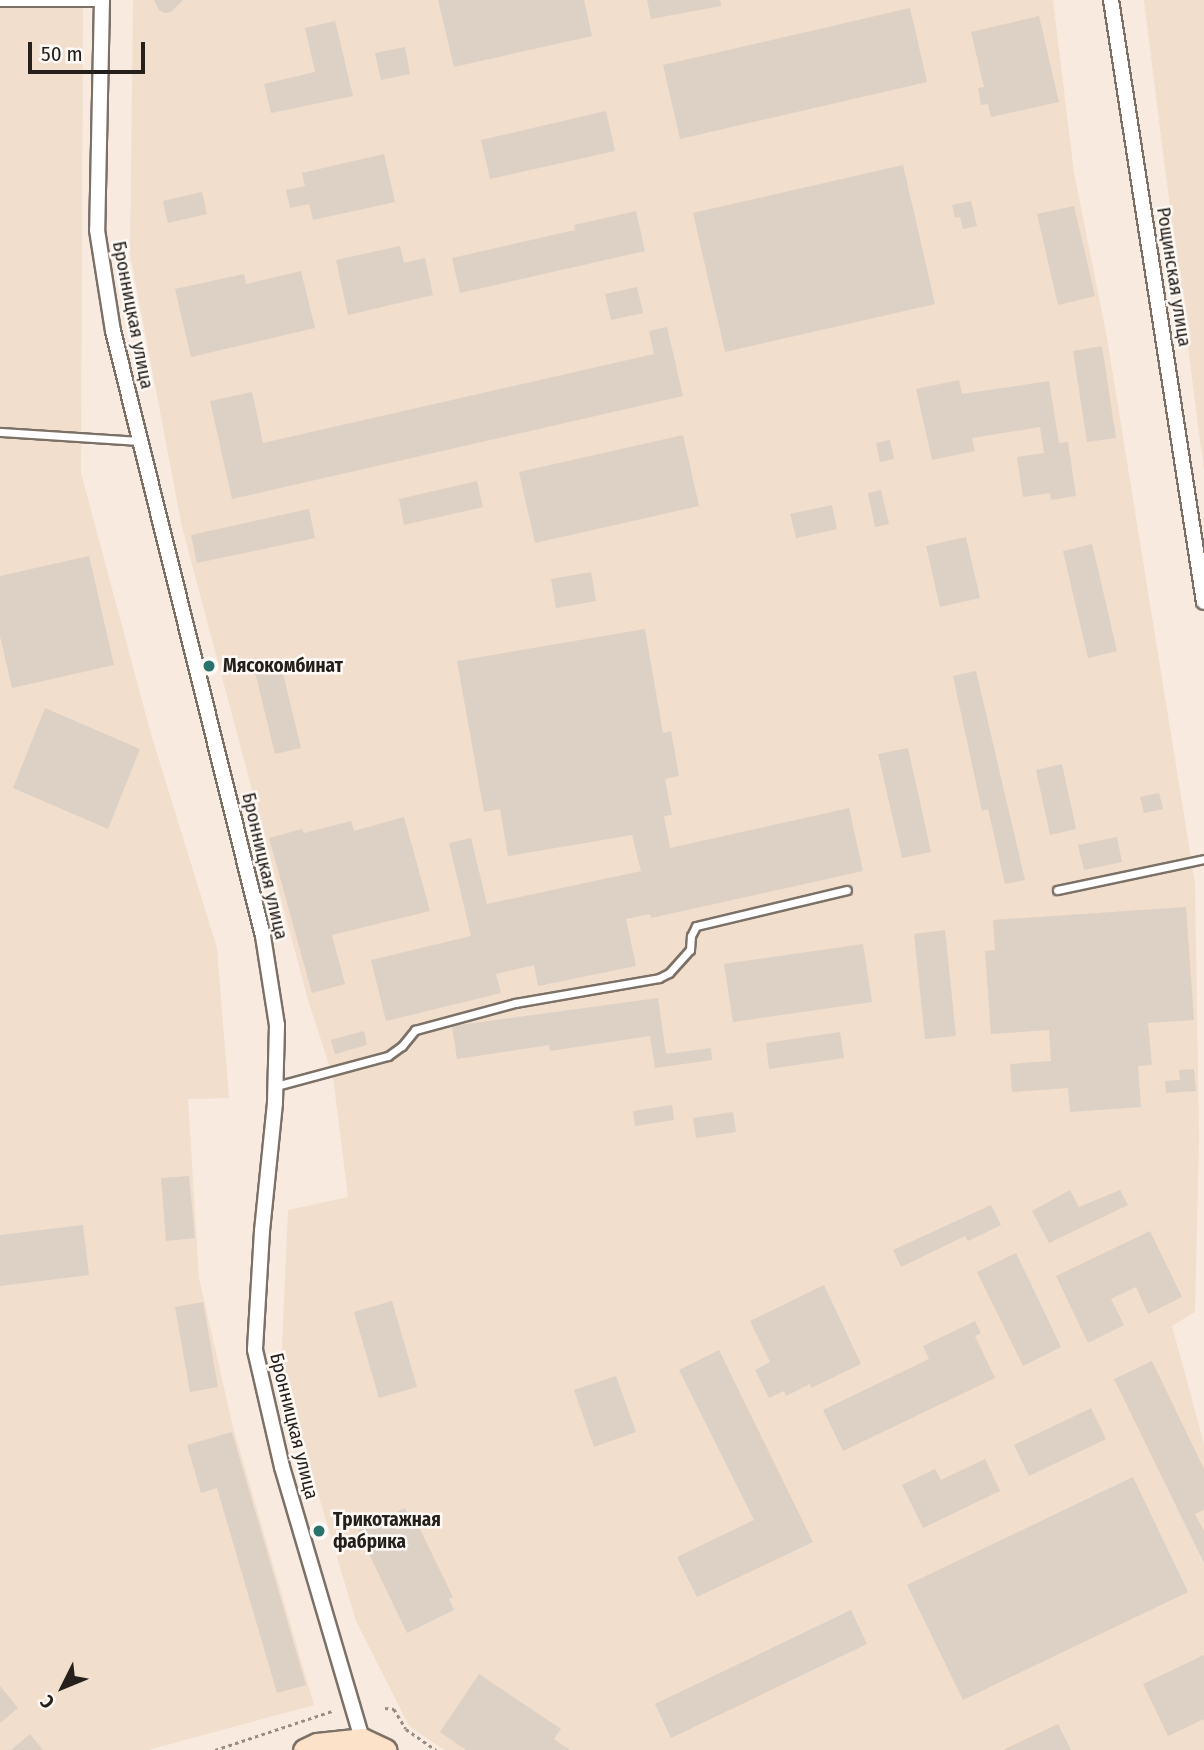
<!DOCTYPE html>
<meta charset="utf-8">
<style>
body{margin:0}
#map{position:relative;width:1204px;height:1750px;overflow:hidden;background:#f8eadf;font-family:"Fira Sans Condensed",sans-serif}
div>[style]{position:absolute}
.built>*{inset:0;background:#f1decd}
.building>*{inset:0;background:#ddd0c5}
.path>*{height:2.5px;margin-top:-1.25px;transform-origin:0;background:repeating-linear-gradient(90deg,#968c84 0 3.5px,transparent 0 7px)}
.roads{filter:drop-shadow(2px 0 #7c7167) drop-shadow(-2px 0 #7c7167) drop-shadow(0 2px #7c7167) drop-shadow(0 -2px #7c7167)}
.lane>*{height:7px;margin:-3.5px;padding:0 3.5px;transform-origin:3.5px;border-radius:3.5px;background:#fff}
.street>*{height:14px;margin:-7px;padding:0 7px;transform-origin:7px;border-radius:7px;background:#fff}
.secondary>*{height:21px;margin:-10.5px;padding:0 10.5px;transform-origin:10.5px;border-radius:10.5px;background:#fce2c8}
.dots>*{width:19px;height:19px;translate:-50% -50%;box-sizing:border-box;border:4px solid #fff9f5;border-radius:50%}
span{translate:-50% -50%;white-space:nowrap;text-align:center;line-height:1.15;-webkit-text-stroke:5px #fff9f5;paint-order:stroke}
.street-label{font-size:19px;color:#25201c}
.poi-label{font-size:19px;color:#25201c;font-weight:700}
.left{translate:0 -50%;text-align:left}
.north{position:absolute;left:28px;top:1652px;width:70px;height:70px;-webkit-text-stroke:5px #fff9f5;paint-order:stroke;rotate:227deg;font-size:19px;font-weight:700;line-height:28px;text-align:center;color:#25201c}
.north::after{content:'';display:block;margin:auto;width:24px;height:32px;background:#25201c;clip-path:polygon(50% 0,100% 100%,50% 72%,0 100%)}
.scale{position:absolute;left:28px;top:42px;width:117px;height:32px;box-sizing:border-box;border:4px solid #25201c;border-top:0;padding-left:9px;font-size:21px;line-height:24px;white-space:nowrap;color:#25201c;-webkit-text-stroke:5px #fff9f5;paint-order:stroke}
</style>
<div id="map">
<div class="built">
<i style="clip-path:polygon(0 0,83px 0,81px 473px,151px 734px,217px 948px,229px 1098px,188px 1099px,199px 1278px,233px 1427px,314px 1705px,148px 1750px,0 1750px)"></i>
<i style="clip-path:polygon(133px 0,1053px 0,1074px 173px,1107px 338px,1195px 883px,1199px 1139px,1195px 1312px,1172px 1326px,1204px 1444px,1204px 1750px,444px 1750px,409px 1726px,356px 1621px,281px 1369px,288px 1210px,348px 1197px,333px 1077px,308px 1000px,182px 527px,130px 254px)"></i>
<i style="clip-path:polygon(1144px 0,1204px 0,1204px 471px,1166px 176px)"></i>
</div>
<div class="building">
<i style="clip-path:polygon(154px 0,183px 0,171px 12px,164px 13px,159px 10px)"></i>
<i style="clip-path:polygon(438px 0,584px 0,592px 36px,454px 67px)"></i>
<i style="clip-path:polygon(647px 0,720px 0,721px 6px,651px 19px)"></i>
<i style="clip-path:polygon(910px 8px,927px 82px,680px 139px,663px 65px)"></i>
<i style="clip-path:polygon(1039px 16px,1059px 102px,991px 117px,988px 104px,981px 105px,978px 88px,984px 87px,971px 32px)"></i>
<i style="clip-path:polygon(335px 21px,353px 96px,271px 113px,264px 84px,315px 72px,305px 28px)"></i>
<i style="clip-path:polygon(405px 47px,410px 74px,381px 80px,375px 53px)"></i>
<i style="clip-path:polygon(606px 111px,615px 151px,490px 179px,481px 140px)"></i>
<i style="clip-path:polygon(384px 154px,395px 202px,313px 220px,309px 204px,290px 208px,286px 190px,305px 186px,302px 173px)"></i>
<i style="clip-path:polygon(903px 165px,935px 304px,725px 352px,693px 213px)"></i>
<i style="clip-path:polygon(202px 192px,207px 214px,168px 223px,163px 201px)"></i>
<i style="clip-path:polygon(971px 201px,977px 226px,963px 229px,960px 217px,955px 218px,952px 205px)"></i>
<i style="clip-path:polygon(1074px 206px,1095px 296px,1058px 305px,1037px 214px)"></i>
<i style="clip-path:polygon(636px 211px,645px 251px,460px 293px,452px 258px,575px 230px,574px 225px)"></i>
<i style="clip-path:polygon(400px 246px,404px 263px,425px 258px,433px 295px,348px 315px,336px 260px)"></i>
<i style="clip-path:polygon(301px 271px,315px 328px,191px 357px,175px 289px,244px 274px,246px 284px)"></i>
<i style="clip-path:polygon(637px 287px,643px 313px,611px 320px,605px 294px)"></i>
<i style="clip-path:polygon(667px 327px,683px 396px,232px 499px,210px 401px,252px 392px,263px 443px,654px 354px,649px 331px)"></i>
<i style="clip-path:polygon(1102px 346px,1116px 438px,1087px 442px,1073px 351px)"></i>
<i style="clip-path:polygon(959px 380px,962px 394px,1049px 381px,1059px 443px,1068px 442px,1076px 496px,1051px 500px,1050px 493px,1023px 497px,1017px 457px,1044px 453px,1040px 427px,972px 438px,975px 451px,932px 460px,916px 389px)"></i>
<i style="clip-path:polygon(683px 435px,699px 506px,535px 543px,519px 472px)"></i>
<i style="clip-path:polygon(890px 440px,894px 459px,880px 462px,876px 443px)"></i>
<i style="clip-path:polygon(477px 481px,483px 507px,404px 525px,399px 499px)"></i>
<i style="clip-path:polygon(881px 490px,889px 524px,875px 527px,868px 493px)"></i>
<i style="clip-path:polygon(832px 505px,837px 529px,796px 538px,790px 514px)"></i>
<i style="clip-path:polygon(309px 509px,315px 538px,197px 563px,191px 535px)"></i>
<i style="clip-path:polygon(966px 537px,980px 598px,940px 607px,926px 546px)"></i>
<i style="clip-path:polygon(1092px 544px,1117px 651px,1088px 658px,1063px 551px)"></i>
<i style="clip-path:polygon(89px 556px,114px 665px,12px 688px,0 636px,0 576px)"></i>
<i style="clip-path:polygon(591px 572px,596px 601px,556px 608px,551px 579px)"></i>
<i style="clip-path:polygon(645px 629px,663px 733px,671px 731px,679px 776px,665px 779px,672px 815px,664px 816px,670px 848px,849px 808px,863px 871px,651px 918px,650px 914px,626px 919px,636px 966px,538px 986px,534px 965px,496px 974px,501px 993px,386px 1021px,371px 960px,471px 936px,449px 843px,471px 838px,487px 904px,641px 871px,632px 835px,508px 856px,500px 809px,484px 812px,457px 661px)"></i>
<i style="clip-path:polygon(280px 661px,301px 748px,275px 754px,254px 668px)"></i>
<i style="clip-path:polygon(976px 671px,1025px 880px,1005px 884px,988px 809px,982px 811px,953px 676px)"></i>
<i style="clip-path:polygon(45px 708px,140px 749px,108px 829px,13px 788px)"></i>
<i style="clip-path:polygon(908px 748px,931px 852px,902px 858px,878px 754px)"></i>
<i style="clip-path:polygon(1062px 764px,1076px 829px,1050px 835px,1036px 770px)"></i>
<i style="clip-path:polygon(1159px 793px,1163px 809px,1144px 813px,1140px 797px)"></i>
<i style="clip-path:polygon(404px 817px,430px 911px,332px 935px,345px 984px,312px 993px,269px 838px,302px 829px,304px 833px,351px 821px,354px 831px)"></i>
<i style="clip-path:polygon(1117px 837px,1122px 862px,1084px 870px,1078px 845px)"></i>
<i style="clip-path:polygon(1186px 907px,1194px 1020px,1148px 1023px,1152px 1065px,1138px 1066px,1141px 1107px,1070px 1112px,1068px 1088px,1012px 1092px,1010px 1064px,1051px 1061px,1049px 1030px,991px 1034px,985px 951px,995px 950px,993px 920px)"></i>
<i style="clip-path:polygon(945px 930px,956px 1036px,925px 1039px,914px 934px)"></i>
<i style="clip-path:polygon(863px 944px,872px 1002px,733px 1022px,724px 964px)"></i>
<i style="clip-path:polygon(658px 998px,666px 1054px,711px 1048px,712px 1060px,655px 1068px,650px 1036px,550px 1051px,549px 1045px,457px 1059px,452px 1026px)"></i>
<i style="clip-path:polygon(364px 1031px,367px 1045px,335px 1054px,331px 1040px)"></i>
<i style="clip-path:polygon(840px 1032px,844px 1058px,769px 1069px,766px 1043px)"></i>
<i style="clip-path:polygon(1194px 1069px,1196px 1091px,1166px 1093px,1165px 1081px,1180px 1080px,1179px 1070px)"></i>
<i style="clip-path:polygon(672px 1105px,674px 1120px,635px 1126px,633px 1111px)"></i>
<i style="clip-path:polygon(733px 1112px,736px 1132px,696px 1138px,693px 1118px)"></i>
<i style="clip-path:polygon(189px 1176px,195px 1238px,166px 1241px,161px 1178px)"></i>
<i style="clip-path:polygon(1070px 1190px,1079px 1207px,1120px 1190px,1128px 1205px,1049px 1243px,1032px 1211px)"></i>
<i style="clip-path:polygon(991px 1205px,1001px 1225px,968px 1241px,965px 1236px,901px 1267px,893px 1250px)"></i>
<i style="clip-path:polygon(83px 1225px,89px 1275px,0 1286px,0 1235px)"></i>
<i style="clip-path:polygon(1150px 1231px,1182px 1297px,1148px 1314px,1136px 1287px,1111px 1299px,1124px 1325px,1088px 1343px,1056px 1276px)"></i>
<i style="clip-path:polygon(1016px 1253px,1061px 1347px,1023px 1366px,977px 1272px)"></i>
<i style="clip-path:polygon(824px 1285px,861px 1364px,811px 1388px,810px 1384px,786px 1396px,784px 1391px,769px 1398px,755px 1370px,770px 1362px,750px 1321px)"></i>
<i style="clip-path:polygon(392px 1301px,417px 1387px,379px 1398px,354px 1312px)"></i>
<i style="clip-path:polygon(203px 1302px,218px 1387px,190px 1392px,175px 1307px)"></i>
<i style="clip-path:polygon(975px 1321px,981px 1333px,975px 1336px,995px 1378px,843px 1451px,823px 1410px,929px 1359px,923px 1346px)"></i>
<i style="clip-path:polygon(719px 1350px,813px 1542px,697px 1597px,677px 1557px,754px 1520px,679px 1370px)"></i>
<i style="clip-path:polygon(1152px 1361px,1204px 1469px,1204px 1510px,1195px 1514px,1204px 1531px,1204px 1563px,1114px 1379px)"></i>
<i style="clip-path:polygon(616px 1376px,636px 1432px,594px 1447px,574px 1390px)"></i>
<i style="clip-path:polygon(1091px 1408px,1106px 1439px,1029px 1476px,1014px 1445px)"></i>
<i style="clip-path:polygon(232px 1432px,306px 1685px,277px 1693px,217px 1488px,201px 1493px,187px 1445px)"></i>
<i style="clip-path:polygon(985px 1459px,1000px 1491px,923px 1528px,902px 1485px,935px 1469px,941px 1480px)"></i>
<i style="clip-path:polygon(1133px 1477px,1188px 1592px,963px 1700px,907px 1585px)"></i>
<i style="clip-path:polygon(405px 1508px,411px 1521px,415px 1519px,453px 1597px,449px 1599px,454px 1610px,407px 1633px,358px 1531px)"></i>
<i style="clip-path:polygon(851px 1610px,867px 1644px,671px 1738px,655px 1704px)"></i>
<i style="clip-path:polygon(1204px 1655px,1204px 1719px,1168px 1736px,1143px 1684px)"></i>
<i style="clip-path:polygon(479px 1674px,561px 1729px,554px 1739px,570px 1750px,466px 1750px,440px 1732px)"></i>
<i style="clip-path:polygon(0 1686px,18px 1708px,0 1723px)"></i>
<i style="clip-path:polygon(1058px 1724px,1071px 1750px,1003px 1750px)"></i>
<i style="clip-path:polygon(30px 1734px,43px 1750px,11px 1750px)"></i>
</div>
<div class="path">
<i style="left:385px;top:1708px;width:9px;rotate:6deg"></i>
<i style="left:394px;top:1709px;width:23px;rotate:59deg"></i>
<i style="left:406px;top:1729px;width:37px;rotate:35deg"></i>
<i style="left:215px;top:1750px;width:123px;rotate:-18.4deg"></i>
</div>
<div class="roads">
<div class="lane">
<i style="left:0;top:2px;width:101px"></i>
<i style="left:0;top:432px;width:140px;rotate:3.7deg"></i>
<i style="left:1057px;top:890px;width:150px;rotate:-11.9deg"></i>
<i style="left:276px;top:1086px;width:116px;rotate:-15deg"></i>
<i style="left:388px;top:1056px;width:17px;rotate:-36deg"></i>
<i style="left:402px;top:1046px;width:21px;rotate:-51deg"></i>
<i style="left:415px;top:1030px;width:104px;rotate:-15.1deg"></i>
<i style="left:515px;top:1003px;width:146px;rotate:-9.8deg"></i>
<i style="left:659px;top:978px;width:11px;rotate:-27deg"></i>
<i style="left:669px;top:973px;width:31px;rotate:-48deg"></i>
<i style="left:690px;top:950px;width:14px;rotate:-86deg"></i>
<i style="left:691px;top:936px;width:11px;rotate:-63deg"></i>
<i style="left:696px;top:926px;width:155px;rotate:-13.4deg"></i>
</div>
<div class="street">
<i style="left:102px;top:0;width:230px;rotate:91.2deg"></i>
<i style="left:97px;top:230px;width:102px;rotate:81deg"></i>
<i style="left:113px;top:331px;width:623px;rotate:76.08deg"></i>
<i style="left:263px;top:936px;width:90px;rotate:81.1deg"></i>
<i style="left:277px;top:1025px;width:78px;rotate:91.5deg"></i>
<i style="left:275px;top:1103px;width:129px;rotate:95.8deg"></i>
<i style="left:262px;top:1231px;width:119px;rotate:93.4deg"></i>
<i style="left:255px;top:1350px;width:120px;rotate:77deg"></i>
<i style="left:282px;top:1467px;width:284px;rotate:73.6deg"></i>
<i style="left:1111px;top:0;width:609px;rotate:81.22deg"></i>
</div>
<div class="secondary">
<i style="left:304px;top:1750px;width:14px;rotate:-25deg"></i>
<i style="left:317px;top:1744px;width:45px;rotate:-6.3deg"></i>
<i style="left:362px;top:1739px;width:26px;rotate:25deg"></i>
</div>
</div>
<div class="dots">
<i style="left:209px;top:666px;background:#2a726c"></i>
<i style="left:319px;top:1531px;background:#2a726c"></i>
</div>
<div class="street-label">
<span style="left:1174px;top:277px;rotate:81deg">Рощинская улица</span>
<span style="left:133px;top:315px;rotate:79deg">Бронницкая улица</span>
<span style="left:265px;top:866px;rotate:77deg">Бронницкая улица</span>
<span style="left:294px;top:1426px;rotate:76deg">Бронницкая улица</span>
</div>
<div class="poi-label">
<span class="left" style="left:223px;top:666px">Мясокомбинат</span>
<span class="left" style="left:333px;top:1531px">Трикотажная<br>фабрика</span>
</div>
<div class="north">С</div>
<div class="scale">50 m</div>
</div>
